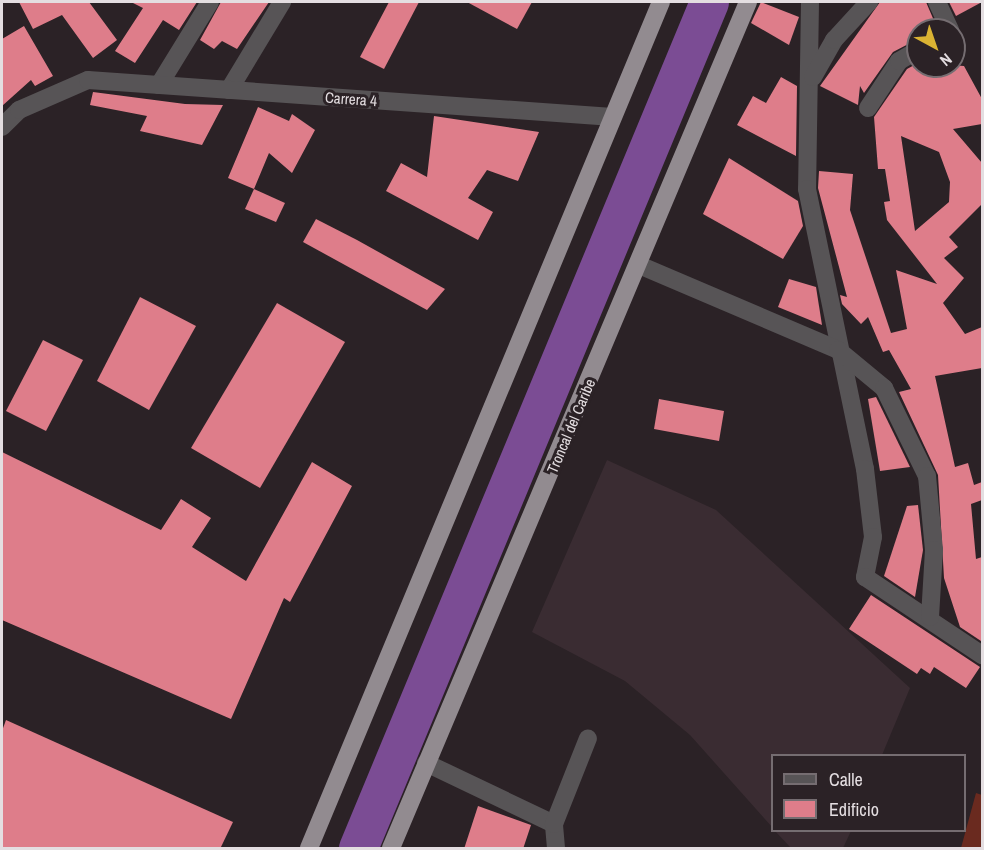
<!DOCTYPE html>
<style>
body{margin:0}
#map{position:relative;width:984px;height:850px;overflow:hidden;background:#2b2226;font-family:"Archivo Narrow",sans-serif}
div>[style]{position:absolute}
.built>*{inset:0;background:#3a2c32}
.green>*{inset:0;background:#6a2a1f}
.river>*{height:39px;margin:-19.5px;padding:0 19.5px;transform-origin:19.5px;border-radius:19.5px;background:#7b4c94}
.building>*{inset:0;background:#de7d8a}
.minor>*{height:18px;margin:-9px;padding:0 9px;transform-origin:9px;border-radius:9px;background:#575456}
.trunk>*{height:18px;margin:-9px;padding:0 9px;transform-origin:9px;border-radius:9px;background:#928b90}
span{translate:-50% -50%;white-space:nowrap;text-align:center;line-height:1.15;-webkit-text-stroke:6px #2b2226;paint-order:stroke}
.street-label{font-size:15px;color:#e4dee1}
.frame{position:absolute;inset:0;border:3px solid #e4dee1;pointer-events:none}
.legend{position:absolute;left:771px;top:754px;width:195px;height:78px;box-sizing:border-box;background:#2b2226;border:2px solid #756d71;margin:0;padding:8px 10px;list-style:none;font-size:18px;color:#e4dee1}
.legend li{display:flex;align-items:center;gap:12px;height:30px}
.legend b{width:30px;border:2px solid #756d71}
.north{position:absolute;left:906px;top:18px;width:60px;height:60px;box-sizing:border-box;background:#2b2226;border:2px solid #756d71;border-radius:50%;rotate:140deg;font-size:16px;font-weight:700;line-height:24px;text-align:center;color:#e4dee1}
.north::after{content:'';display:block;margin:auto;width:21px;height:27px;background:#dab333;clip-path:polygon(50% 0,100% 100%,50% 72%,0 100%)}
</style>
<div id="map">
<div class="built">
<i style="clip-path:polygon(607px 460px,716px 510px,910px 688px,882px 755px,772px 756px,772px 827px,690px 735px,625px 681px,532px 632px)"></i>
<i style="clip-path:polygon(775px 831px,851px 831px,843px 848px,791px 848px)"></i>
</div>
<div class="green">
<i style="clip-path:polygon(976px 793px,982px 795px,982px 848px,961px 848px)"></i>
</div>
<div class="river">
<i style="left:358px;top:848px;width:916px;rotate:-67.47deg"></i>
</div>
<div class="building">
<i style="clip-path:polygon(19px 2px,89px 2px,117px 40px,93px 58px,62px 15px,33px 29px)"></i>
<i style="clip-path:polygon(131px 2px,197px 2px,179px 30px,163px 20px,135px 63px,115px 51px,143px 8px)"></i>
<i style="clip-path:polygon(221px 2px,269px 2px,237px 49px,222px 41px,214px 49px,200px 40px)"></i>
<i style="clip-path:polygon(389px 2px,419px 2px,384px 69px,360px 57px)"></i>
<i style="clip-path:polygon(467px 2px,532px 2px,517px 29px)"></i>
<i style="clip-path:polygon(761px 2px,799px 17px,789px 45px,751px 23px)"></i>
<i style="clip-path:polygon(880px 2px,926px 2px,938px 30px,918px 30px,918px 39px,893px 52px,864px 93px,860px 86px,858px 105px,820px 86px)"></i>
<i style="clip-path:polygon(949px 2px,982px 2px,956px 16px)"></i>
<i style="clip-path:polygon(24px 26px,53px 76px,35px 86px,31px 80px,2px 106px,2px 39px)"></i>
<i style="clip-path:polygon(evenodd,918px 63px,964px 66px,982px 99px,982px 124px,953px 129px,982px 163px,982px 204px,949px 237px,958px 247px,944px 258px,964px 278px,943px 303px,965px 334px,982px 327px,982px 368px,935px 376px,955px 467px,968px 463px,974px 485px,982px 482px,982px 500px,971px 504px,976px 559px,982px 557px,981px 641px,960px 627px,944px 578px,938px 475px,899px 392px,911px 389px,889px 350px,883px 352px,868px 317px,861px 324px,842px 304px,840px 295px,847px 297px,818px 188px,819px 171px,853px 174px,850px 210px,891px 333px,907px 329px,896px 270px,937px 284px,887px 220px,884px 202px,890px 201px,885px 169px,878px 169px,874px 117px,907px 69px,918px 63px,901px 136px,939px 152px,950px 182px,949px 202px,915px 231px,901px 136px)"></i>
<i style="clip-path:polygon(781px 77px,797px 86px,796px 156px,737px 125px,753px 96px,766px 103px)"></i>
<i style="clip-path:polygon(93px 92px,185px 104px,223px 105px,202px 145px,140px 131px,147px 116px,90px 105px)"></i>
<i style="clip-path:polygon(258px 107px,289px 121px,292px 114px,315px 130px,292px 173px,269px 153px,254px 189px,228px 178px)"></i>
<i style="clip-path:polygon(434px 116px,539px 132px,518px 181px,487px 170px,468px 198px,493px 212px,478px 240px,386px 191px,401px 163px,427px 177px)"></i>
<i style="clip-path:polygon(729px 158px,798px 201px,803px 226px,783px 259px,703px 214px)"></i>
<i style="clip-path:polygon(254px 189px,285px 203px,276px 222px,245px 209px)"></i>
<i style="clip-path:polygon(316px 219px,357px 240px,445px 289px,427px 310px,303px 242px)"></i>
<i style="clip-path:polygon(789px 279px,816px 287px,822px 325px,778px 307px)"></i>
<i style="clip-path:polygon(140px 297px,196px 326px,149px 410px,97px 381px)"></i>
<i style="clip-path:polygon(277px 303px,345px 342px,260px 488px,191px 448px)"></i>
<i style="clip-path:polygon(43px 340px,83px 360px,46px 431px,6px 411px)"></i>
<i style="clip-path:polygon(876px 397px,910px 467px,880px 471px,868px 399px)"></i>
<i style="clip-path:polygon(659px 399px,724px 411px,719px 441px,654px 429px)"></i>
<i style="clip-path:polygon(2px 452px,161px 530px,181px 499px,211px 518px,192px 547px,246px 581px,312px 462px,352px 486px,290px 602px,284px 598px,231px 719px,2px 620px)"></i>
<i style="clip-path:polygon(918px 505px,923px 550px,915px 597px,884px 576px,907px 506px)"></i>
<i style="clip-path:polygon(871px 595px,980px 667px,966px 688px,934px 667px,930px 674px,921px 668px,917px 674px,849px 629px)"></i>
<i style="clip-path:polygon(6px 720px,233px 822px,220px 849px,2px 849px,2px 731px)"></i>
<i style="clip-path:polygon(478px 806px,531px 825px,523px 849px,464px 849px)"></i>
</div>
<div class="minor">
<i style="left:810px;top:2px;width:187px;rotate:90.9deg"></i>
<i style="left:807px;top:189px;width:286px;rotate:78.3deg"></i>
<i style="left:865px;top:469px;width:68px;rotate:83.3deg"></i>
<i style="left:873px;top:537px;width:41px;rotate:101.3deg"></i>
<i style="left:865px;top:577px;width:141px;rotate:33.7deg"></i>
<i style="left:937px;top:2px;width:31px;rotate:65deg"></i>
<i style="left:813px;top:77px;width:43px;rotate:-60.4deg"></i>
<i style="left:834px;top:40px;width:52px;rotate:-47.4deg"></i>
<i style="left:159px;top:85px;width:97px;rotate:-58.4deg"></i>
<i style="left:229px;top:90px;width:103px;rotate:-58.9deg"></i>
<i style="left:868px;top:108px;width:56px;rotate:-56.6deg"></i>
<i style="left:899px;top:61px;width:22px;rotate:-30deg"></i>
<i style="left:2px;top:127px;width:24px;rotate:-45deg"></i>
<i style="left:19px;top:110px;width:75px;rotate:-23.5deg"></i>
<i style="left:88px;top:80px;width:526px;rotate:4.03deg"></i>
<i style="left:639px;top:265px;width:216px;rotate:23.1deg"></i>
<i style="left:838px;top:350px;width:60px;rotate:39.6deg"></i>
<i style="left:884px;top:388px;width:98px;rotate:64deg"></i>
<i style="left:927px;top:476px;width:74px;rotate:84.6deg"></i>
<i style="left:934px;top:550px;width:67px;rotate:93.4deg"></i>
<i style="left:426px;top:763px;width:142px;rotate:25.5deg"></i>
<i style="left:556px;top:848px;width:24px;rotate:-95deg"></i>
<i style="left:554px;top:824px;width:92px;rotate:-68.4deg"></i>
</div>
<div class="trunk">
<i style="left:309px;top:848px;width:916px;rotate:-67.41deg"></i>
<i style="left:391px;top:848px;width:918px;rotate:-67.12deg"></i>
</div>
<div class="street-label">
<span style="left:351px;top:99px;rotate:4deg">Carrera 4</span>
<span style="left:571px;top:426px;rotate:-67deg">Troncal del Caribe</span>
</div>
<div class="frame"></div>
<ul class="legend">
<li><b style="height:8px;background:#575456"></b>Calle</li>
<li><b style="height:16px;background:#de7d8a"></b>Edificio</li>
</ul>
<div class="north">N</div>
</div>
